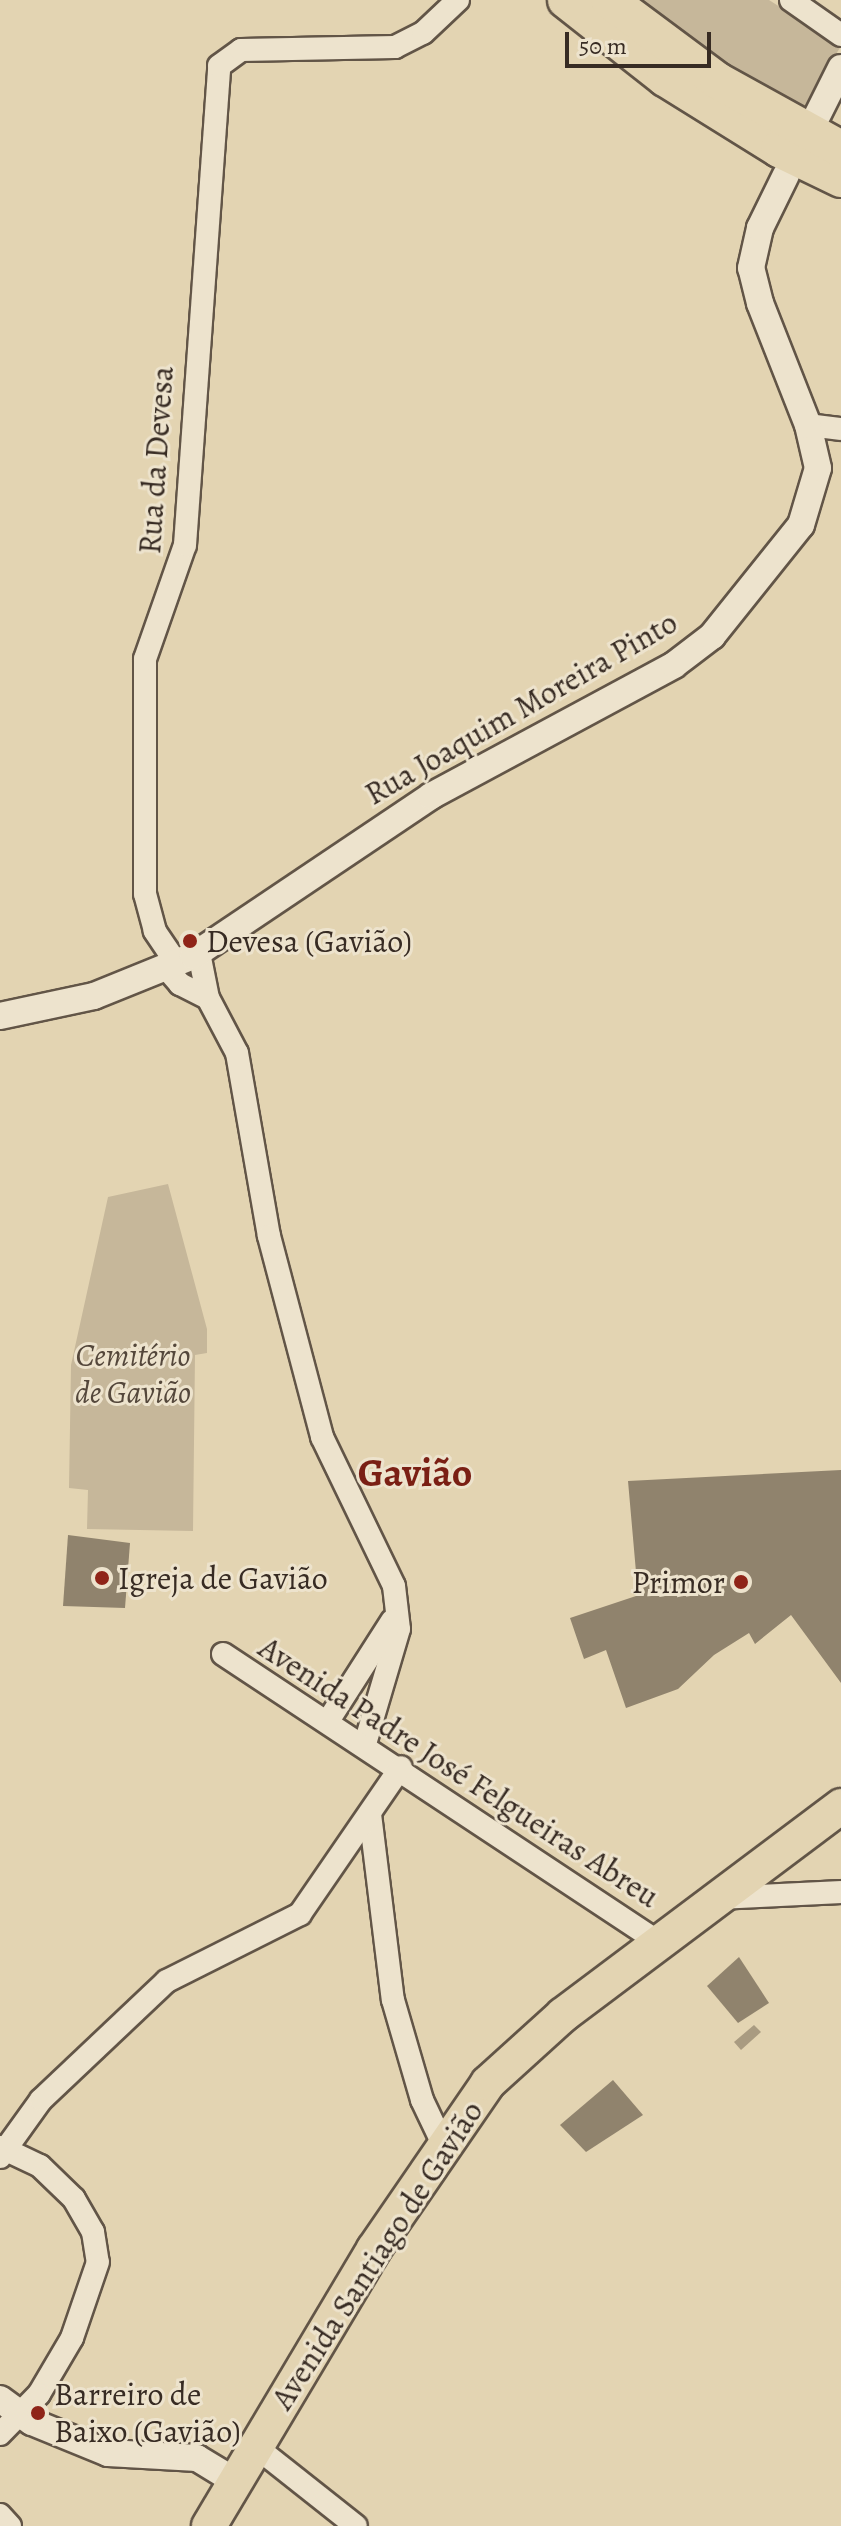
<!DOCTYPE html>
<meta charset="utf-8">
<style>
body{margin:0}
#map{position:relative;width:841px;height:2526px;overflow:hidden;background:#e3d4b2;font-family:Alegreya,serif}
div>[style]{position:absolute}
.green>*{inset:0;background:#c6b79a}
.water>*{inset:0;background:#a99b81}
.building>*{inset:0;background:#90836d}
.roads{filter:drop-shadow(2px 0 #625547) drop-shadow(-2px 0 #625547) drop-shadow(0 2px #625547) drop-shadow(0 -2px #625547)}
.minor>*{height:22px;margin:-11px;padding:0 11px;transform-origin:11px;border-radius:11px;background:#ede3cd}
.tertiary>*{height:26px;margin:-13px;padding:0 13px;transform-origin:13px;border-radius:13px;background:#ede3cd}
.primary>*{height:34px;margin:-17px;padding:0 17px;transform-origin:17px;border-radius:17px;background:#e3d4b2}
.trunk>*{height:36px;margin:-18px;padding:0 18px;transform-origin:18px;border-radius:18px;background:#e3d4b2}
.dots>*{width:22px;height:22px;translate:-50% -50%;box-sizing:border-box;border:4px solid #ede3cd;border-radius:50%}
span{translate:-50% -50%;white-space:nowrap;text-align:center;line-height:1.15;-webkit-text-stroke:6px #ede3cd;paint-order:stroke}
.street-label{font-size:32px;color:#372b23}
.poi-label{font-size:32px;color:#372b23}
.left{translate:0 -50%;text-align:left}
.right{translate:-100% -50%;text-align:right}
.park-label{font-size:32px;color:#54473b;font-style:italic}
.district-label{font-size:40px;color:#7a1f14;font-weight:700}
.scale{position:absolute;left:565px;top:32px;width:146px;height:36px;box-sizing:border-box;border:4px solid #372b23;border-top:0;padding-left:10px;font-size:24px;line-height:28px;white-space:nowrap;color:#372b23;-webkit-text-stroke:6px #ede3cd;paint-order:stroke}
</style>
<div id="map">
<div class="green">
<i style="clip-path:polygon(625px 0,769px 0,841px 46px,803px 108px,765px 93px)"></i>
<i style="clip-path:polygon(168px 1184px,207px 1329px,207px 1353px,195px 1355px,193px 1531px,87px 1529px,88px 1490px,69px 1488px,71px 1365px,108px 1197px)"></i>
</div>
<div class="water">
<i style="clip-path:polygon(754px 2025px,761px 2032px,741px 2050px,734px 2042px)"></i>
</div>
<div class="building">
<i style="clip-path:polygon(841px 1470px,841px 1683px,791px 1615px,755px 1644px,749px 1633px,714px 1655px,678px 1689px,626px 1708px,606px 1650px,584px 1659px,570px 1618px,645px 1593px,636px 1572px,628px 1481px)"></i>
<i style="clip-path:polygon(68px 1535px,130px 1543px,125px 1608px,63px 1606px)"></i>
<i style="clip-path:polygon(739px 1957px,769px 2003px,738px 2023px,707px 1986px)"></i>
<i style="clip-path:polygon(613px 2080px,643px 2115px,586px 2152px,560px 2125px)"></i>
</div>
<div class="roads">
<div class="minor">
<i style="left:791px;top:0;width:61px;rotate:35deg"></i>
<i style="left:808px;top:425px;width:33px;rotate:7deg"></i>
<i style="left:199px;top:953px;width:46px;rotate:78.7deg"></i>
<i style="left:208px;top:998px;width:62px;rotate:62.2deg"></i>
<i style="left:237px;top:1053px;width:186px;rotate:80.1deg"></i>
<i style="left:269px;top:1236px;width:208px;rotate:75.2deg"></i>
<i style="left:322px;top:1437px;width:165px;rotate:64.2deg"></i>
<i style="left:394px;top:1586px;width:43px;rotate:83.4deg"></i>
<i style="left:399px;top:1629px;width:120px;rotate:106.5deg"></i>
<i style="left:177px;top:964px;width:40px;rotate:-124deg"></i>
<i style="left:155px;top:931px;width:38px;rotate:-105deg"></i>
<i style="left:145px;top:894px;width:235px;rotate:-90deg"></i>
<i style="left:145px;top:659px;width:121px;rotate:-70.7deg"></i>
<i style="left:185px;top:545px;width:480px;rotate:-85.9deg"></i>
<i style="left:219px;top:66px;width:27px;rotate:-36deg"></i>
<i style="left:241px;top:50px;width:154px;rotate:-1.1deg"></i>
<i style="left:395px;top:47px;width:31px;rotate:-27deg"></i>
<i style="left:423px;top:33px;width:48px;rotate:-43.3deg"></i>
<i style="left:167px;top:969px;width:20px;rotate:49deg"></i>
<i style="left:180px;top:984px;width:31px;rotate:27deg"></i>
<i style="left:223px;top:1654px;width:524px;rotate:33.48deg"></i>
<i style="left:328px;top:1721px;width:119px;rotate:-57.4deg"></i>
<i style="left:370px;top:1814px;width:187px;rotate:83deg"></i>
<i style="left:393px;top:2000px;width:104px;rotate:73.8deg"></i>
<i style="left:422px;top:2100px;width:49px;rotate:64.5deg"></i>
<i style="left:719px;top:1898px;width:122px;rotate:-2.8deg"></i>
<i style="left:0;top:2147px;width:44px;rotate:25.4deg"></i>
<i style="left:40px;top:2166px;width:47px;rotate:44.1deg"></i>
<i style="left:74px;top:2199px;width:38px;rotate:60deg"></i>
<i style="left:93px;top:2232px;width:30px;rotate:81deg"></i>
<i style="left:98px;top:2262px;width:80px;rotate:108.9deg"></i>
<i style="left:72px;top:2338px;width:65px;rotate:120.5deg"></i>
<i style="left:39px;top:2394px;width:56px;rotate:134.3deg"></i>
<i style="left:0;top:2157px;width:70px;rotate:-54.3deg"></i>
<i style="left:41px;top:2100px;width:173px;rotate:-43.4deg"></i>
<i style="left:167px;top:1981px;width:149px;rotate:-26.7deg"></i>
<i style="left:300px;top:1914px;width:178px;rotate:-55.5deg"></i>
<i style="left:256px;top:2447px;width:127px;rotate:38.3deg"></i>
<i style="left:0;top:2515px;width:15px;rotate:48deg"></i>
</div>
<div class="tertiary">
<i style="left:816px;top:118px;width:56px;rotate:-63.4deg"></i>
<i style="left:0;top:1016px;width:96px;rotate:-12deg"></i>
<i style="left:94px;top:996px;width:107px;rotate:-22deg"></i>
<i style="left:193px;top:956px;width:287px;rotate:-33.9deg"></i>
<i style="left:431px;top:796px;width:276px;rotate:-28.3deg"></i>
<i style="left:674px;top:665px;width:48px;rotate:-37.3deg"></i>
<i style="left:712px;top:636px;width:142px;rotate:-51.3deg"></i>
<i style="left:801px;top:525px;width:59px;rotate:-73.4deg"></i>
<i style="left:818px;top:468px;width:44px;rotate:-103.1deg"></i>
<i style="left:808px;top:425px;width:131px;rotate:-111.5deg"></i>
<i style="left:760px;top:303px;width:36px;rotate:-104deg"></i>
<i style="left:751px;top:268px;width:41px;rotate:-77.3deg"></i>
<i style="left:760px;top:228px;width:59px;rotate:-63.9deg"></i>
<i style="left:0;top:2399px;width:39px;rotate:36deg"></i>
<i style="left:32px;top:2422px;width:82px;rotate:22.2deg"></i>
<i style="left:108px;top:2453px;width:89px;rotate:3.2deg"></i>
<i style="left:197px;top:2458px;width:44px;rotate:31.2deg"></i>
</div>
<div class="primary">
<i style="left:209px;top:2526px;width:322px;rotate:-59.2deg"></i>
<i style="left:374px;top:2249px;width:201px;rotate:-55.5deg"></i>
<i style="left:488px;top:2083px;width:101px;rotate:-42.2deg"></i>
<i style="left:563px;top:2015px;width:348px;rotate:-36.9deg"></i>
</div>
<div class="trunk">
<i style="left:566px;top:0;width:126px;rotate:38.2deg"></i>
<i style="left:665px;top:78px;width:134px;rotate:31.9deg"></i>
<i style="left:779px;top:149px;width:69px;rotate:25.8deg"></i>
<i style="left:609px;top:0;width:136px;rotate:36.6deg"></i>
<i style="left:718px;top:81px;width:141px;rotate:28.9deg"></i>
</div>
</div>
<div class="dots">
<i style="left:190px;top:941px;background:#8f2418"></i>
<i style="left:102px;top:1578px;background:#8f2418"></i>
<i style="left:741px;top:1582px;background:#8f2418"></i>
<i style="left:38px;top:2413px;background:#8f2418"></i>
</div>
<div class="street-label">
<span style="left:156px;top:460px;rotate:-86deg">Rua da Devesa</span>
<span style="left:521px;top:708px;rotate:-30deg">Rua Joaquim Moreira Pinto</span>
<span style="left:459px;top:1772px;rotate:33deg">Avenida Padre José Felgueiras Abreu</span>
<span style="left:377px;top:2255px;rotate:-57deg">Avenida Santiago de Gavião</span>
</div>
<div class="poi-label">
<span class="left" style="left:206px;top:941px">Devesa (Gavião)</span>
<span class="left" style="left:118px;top:1578px">Igreja de Gavião</span>
<span class="right" style="left:725px;top:1582px">Primor</span>
<span class="left" style="left:54px;top:2413px">Barreiro de<br>Baixo (Gavião)</span>
</div>
<div class="park-label">
<span style="left:133px;top:1374px">Cemitério<br>de Gavião</span>
</div>
<div class="district-label">
<span style="left:415px;top:1473px">Gavião</span>
</div>
<div class="scale">50 m</div>
</div>
